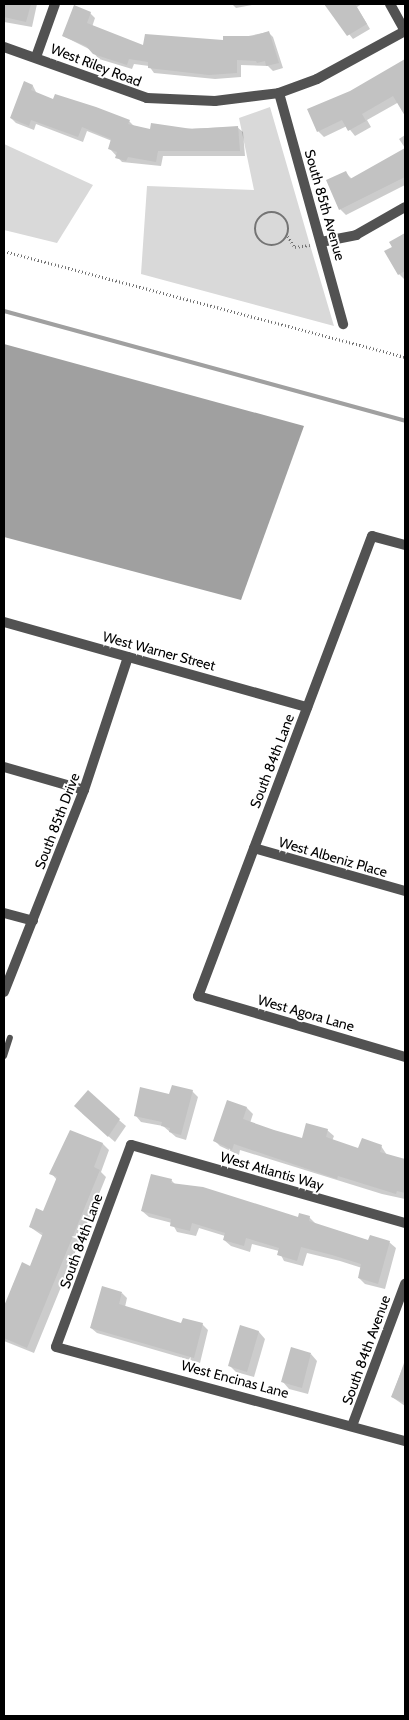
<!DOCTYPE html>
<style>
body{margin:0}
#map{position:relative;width:409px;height:1720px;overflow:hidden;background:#fff;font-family:Cabin,sans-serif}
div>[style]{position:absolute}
.green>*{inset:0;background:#d9d9d9}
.water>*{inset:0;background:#a0a0a0}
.shadow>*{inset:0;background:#0003}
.stream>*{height:4px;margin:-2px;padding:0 2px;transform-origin:2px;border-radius:2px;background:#a0a0a0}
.building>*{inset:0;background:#c2c2c2}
.path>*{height:2.5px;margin-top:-1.25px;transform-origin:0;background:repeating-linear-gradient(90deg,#747474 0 1px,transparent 0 3.5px)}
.path>.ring{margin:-1.25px;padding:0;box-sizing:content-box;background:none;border:2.5px solid #747474;border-radius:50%}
.lane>*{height:6px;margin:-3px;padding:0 3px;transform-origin:3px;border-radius:3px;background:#525252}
.street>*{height:10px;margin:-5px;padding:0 5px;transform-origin:5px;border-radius:5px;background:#525252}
span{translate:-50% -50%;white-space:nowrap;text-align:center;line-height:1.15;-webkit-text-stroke:4px #fff;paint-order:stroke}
.street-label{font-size:14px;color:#000}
.frame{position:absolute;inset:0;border:5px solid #000;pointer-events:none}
</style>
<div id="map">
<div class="green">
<i style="clip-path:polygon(270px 107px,310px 245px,334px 326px,141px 274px,147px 186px,254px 190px,239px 118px)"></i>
<i style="clip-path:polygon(4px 144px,93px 185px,57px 243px,4px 230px)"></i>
</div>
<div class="water">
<i style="clip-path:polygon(4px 344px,304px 426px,241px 600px,4px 537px)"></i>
</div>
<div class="shadow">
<i style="clip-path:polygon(4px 4px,37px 4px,32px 27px,4px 22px)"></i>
<i style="clip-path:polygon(232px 4px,252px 4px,252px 5px,236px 8px)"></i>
<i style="clip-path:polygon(325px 4px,362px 4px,357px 7px,370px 29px,353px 39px)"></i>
<i style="clip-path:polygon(90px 13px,95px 18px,92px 27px,144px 46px,224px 41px,268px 32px,273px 37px,283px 68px,273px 71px,268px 66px,241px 65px,241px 77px,215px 79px,154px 73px,149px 66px,134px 64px,132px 69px,99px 59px,91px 50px,63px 36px)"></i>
<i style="clip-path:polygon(405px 61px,405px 110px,399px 102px,367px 120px,371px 127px,355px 136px,347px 126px,324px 137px,318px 131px,350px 92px)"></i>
<i style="clip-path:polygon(25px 83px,33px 86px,37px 94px,53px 101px,129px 121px,134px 126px,151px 130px,237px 127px,243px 132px,245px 156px,163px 156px,161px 166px,122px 162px,110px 149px,112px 141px,87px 131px,83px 142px,36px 124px,34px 130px,16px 123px,11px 118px)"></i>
<i style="clip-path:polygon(405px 135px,405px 148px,399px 139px)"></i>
<i style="clip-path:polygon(405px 149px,405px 185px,346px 215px,340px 209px,346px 173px,352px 179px)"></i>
<i style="clip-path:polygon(405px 233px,405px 279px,404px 279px,399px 274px,391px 243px)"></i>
<i style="clip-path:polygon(192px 1091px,198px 1097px,186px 1140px,176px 1137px,163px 1126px,141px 1122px,136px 1116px,170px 1095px)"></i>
<i style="clip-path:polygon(228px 1101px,247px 1108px,253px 1114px,250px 1123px,303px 1140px,327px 1130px,334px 1136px,332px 1141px,359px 1149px,381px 1146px,387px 1155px,405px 1160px,405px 1199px,382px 1194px,240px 1150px,239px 1155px,220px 1146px,214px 1140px)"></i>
<i style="clip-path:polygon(82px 1113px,119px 1120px,126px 1126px,115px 1142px)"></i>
<i style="clip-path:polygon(71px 1131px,103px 1144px,109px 1150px,101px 1172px,106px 1177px,34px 1353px,4px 1341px,4px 1310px,23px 1264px,31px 1267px,43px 1236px,30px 1227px,44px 1213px,57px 1180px,51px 1173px)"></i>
<i style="clip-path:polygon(171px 1180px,176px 1185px,299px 1219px,309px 1217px,316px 1224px,369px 1241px,389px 1242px,396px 1248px,385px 1289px,365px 1284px,359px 1278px,362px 1268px,340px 1261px,307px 1253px,303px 1266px,284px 1261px,279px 1251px,252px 1244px,250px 1252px,231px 1246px,224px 1240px,225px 1236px,199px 1228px,196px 1236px,177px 1232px,172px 1223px,149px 1217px,142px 1211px)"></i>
<i style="clip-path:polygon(122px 1293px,127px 1298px,125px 1307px,182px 1324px,202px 1324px,208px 1330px,200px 1363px,97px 1333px,91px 1328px)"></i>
<i style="clip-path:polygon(241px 1327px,259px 1332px,265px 1339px,254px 1377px,236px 1372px,229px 1365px)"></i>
<i style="clip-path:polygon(311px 1354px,317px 1361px,308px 1394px,289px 1389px,283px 1382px)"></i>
<i style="clip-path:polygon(405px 1360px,405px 1406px,392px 1397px)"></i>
</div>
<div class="stream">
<i style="left:4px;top:311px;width:416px;rotate:15.3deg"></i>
</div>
<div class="building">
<i style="clip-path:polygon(4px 4px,31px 4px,26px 22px,4px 17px)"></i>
<i style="clip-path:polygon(324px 4px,355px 4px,367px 24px,347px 36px)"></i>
<i style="clip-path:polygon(74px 5px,91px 12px,87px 23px,143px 45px,145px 34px,223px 40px,223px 36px,253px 36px,269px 31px,279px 63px,266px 66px,265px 61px,257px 63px,256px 61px,237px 60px,237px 73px,209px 75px,148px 68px,148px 62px,129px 59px,127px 65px,93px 54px,86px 46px,62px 36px)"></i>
<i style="clip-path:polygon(405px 59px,405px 116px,393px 96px,362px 114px,366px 121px,348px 131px,342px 120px,317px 132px,307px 109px,350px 91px)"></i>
<i style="clip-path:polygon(24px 81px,33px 85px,31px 90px,53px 99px,55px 94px,96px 107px,130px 120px,128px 124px,150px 129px,151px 123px,192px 129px,238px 126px,240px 151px,158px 151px,156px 162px,128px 157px,126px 161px,115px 158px,117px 152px,108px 149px,111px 139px,82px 127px,78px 137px,31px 120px,29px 126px,10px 118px)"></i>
<i style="clip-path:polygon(405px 148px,405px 177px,339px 210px,326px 180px,346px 171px,350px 179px)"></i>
<i style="clip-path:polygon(405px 233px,405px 271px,398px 275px,384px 251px,392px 247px,389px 242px)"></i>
<i style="clip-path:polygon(172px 1085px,193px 1090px,181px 1135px,169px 1132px,170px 1128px,161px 1126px,162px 1122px,134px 1116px,140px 1087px,169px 1094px)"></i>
<i style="clip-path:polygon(88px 1090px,120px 1119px,108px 1137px,74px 1106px)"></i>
<i style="clip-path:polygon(227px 1100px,247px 1107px,243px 1119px,274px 1130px,302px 1138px,306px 1123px,328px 1129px,326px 1137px,358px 1148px,362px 1138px,382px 1145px,380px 1152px,405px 1159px,405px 1193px,397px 1191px,396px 1194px,338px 1176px,337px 1179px,234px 1144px,232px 1150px,224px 1146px,213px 1141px)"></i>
<i style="clip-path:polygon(70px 1130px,103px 1143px,94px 1167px,100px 1170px,27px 1348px,4px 1338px,4px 1306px,22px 1262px,30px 1266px,43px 1233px,29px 1227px,36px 1208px,43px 1211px,57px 1177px,49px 1174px)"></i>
<i style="clip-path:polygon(151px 1174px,172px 1179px,171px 1183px,203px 1187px,298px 1217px,299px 1213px,310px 1216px,309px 1221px,368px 1240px,370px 1235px,390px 1241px,378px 1284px,358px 1278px,361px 1264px,332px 1255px,301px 1247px,297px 1261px,277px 1255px,279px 1248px,246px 1238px,244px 1246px,223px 1240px,225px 1233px,192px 1223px,190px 1231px,170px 1226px,171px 1219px,141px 1211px)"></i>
<i style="clip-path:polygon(102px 1286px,122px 1292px,119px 1304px,181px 1323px,183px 1318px,203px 1323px,194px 1358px,90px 1328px)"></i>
<i style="clip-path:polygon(240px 1325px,259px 1331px,247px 1372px,228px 1366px)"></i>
<i style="clip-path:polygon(291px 1347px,311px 1353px,302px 1388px,281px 1382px)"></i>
<i style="clip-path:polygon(405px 1362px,405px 1403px,391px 1397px)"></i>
</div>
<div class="path">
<i class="ring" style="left:255px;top:212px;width:31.5px;height:31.5px"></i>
<i style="left:288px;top:236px;width:13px;rotate:58deg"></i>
<i style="left:295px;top:247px;width:15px;rotate:-8deg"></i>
<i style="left:4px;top:251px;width:415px;rotate:14.8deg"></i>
</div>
<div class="lane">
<i style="left:4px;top:1056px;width:19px;rotate:-72deg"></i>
</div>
<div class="street">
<i style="left:390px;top:4px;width:31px;rotate:61deg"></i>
<i style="left:4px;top:47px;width:152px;rotate:19.6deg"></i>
<i style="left:147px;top:98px;width:68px;rotate:2.5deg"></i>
<i style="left:215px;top:101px;width:64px;rotate:-7.1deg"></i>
<i style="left:279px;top:93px;width:40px;rotate:-20.2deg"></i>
<i style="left:317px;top:79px;width:100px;rotate:-28.6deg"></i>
<i style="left:36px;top:57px;width:56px;rotate:-70.3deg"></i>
<i style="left:279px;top:93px;width:240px;rotate:74.5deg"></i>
<i style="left:321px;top:242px;width:36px;rotate:-11deg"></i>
<i style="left:356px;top:235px;width:56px;rotate:-29.7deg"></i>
<i style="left:405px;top:545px;width:34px;rotate:-165deg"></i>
<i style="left:372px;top:536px;width:492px;rotate:110.7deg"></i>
<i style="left:198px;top:996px;width:216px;rotate:16.4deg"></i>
<i style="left:4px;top:622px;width:315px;rotate:15.7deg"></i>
<i style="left:4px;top:767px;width:83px;rotate:16deg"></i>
<i style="left:254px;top:848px;width:157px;rotate:15.9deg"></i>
<i style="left:4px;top:913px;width:30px;rotate:15deg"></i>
<i style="left:4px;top:992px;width:217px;rotate:-68.4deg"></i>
<i style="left:84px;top:790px;width:140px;rotate:-71.7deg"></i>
<i style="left:405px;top:1223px;width:285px;rotate:-164.1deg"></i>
<i style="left:131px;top:1145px;width:215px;rotate:110.4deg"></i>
<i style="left:56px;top:1347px;width:361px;rotate:15.1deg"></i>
<i style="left:352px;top:1426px;width:152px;rotate:-69.5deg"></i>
</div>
<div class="street-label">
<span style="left:96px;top:65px;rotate:21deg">West Riley Road</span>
<span style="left:325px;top:205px;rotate:74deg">South 85th Avenue</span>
<span style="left:159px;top:651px;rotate:15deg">West Warner Street</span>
<span style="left:272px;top:761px;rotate:-69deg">South 84th Lane</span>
<span style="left:57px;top:821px;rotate:-69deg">South 85th Drive</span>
<span style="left:333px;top:857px;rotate:16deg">West Albeniz Place</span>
<span style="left:306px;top:1013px;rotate:16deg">West Agora Lane</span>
<span style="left:272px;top:1171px;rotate:16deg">West Atlantis Way</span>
<span style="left:81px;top:1241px;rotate:-70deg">South 84th Lane</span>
<span style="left:366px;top:1350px;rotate:-70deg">South 84th Avenue</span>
<span style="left:235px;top:1379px;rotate:15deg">West Encinas Lane</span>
</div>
<div class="frame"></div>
</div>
